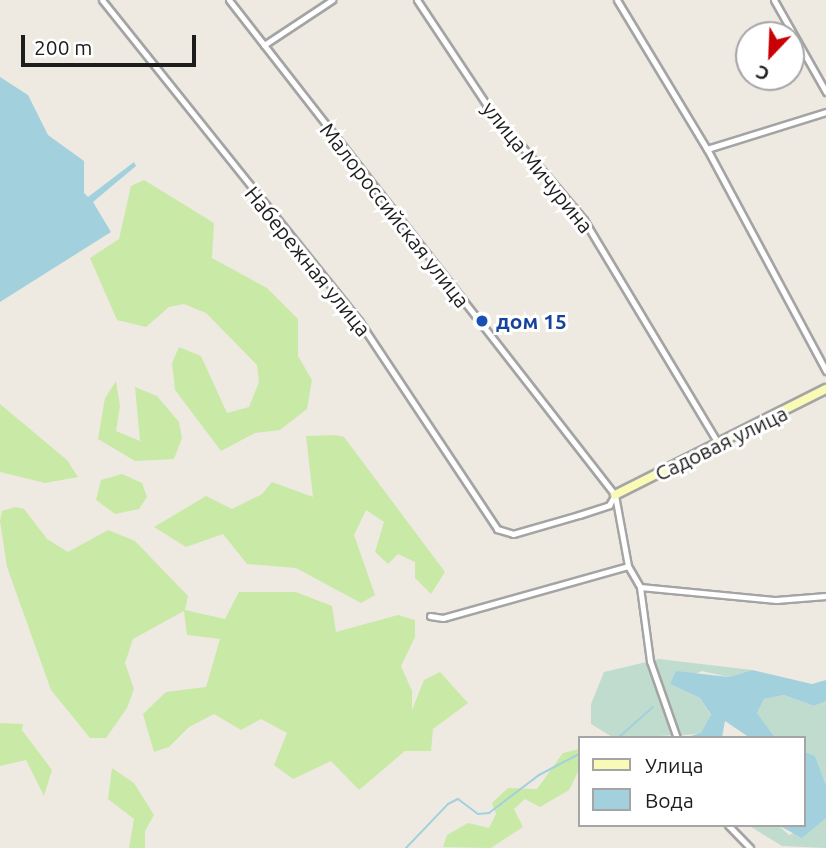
<!DOCTYPE html>
<meta charset="utf-8">
<style>
body{margin:0}
#map{position:relative;width:826px;height:848px;overflow:hidden;background:#eeeae2;font-family:Ubuntu,sans-serif}
div>[style]{position:absolute}
.grass>*{inset:0;background:#c9e9a7}
.wetland>*{inset:0;background:#bfdcce}
.water>*{inset:0;background:#a2d1dd}
.stream>*{height:2px;margin:-1px;padding:0 1px;transform-origin:1px;border-radius:1px;background:#a2d1dd}
.roads{filter:drop-shadow(2px 0 #a4a4a4) drop-shadow(-2px 0 #a4a4a4) drop-shadow(0 2px #a4a4a4) drop-shadow(0 -2px #a4a4a4)}
.street>*{height:5px;margin:-2.5px;padding:0 2.5px;transform-origin:2.5px;border-radius:2.5px;background:#fff}
.secondary>*{height:8px;margin:-4px;padding:0 4px;transform-origin:4px;border-radius:4px;background:#f8fab5}
.dots>*{width:19px;height:19px;translate:-50% -50%;box-sizing:border-box;border:4px solid #fff;border-radius:50%}
span{translate:-50% -50%;white-space:nowrap;text-align:center;line-height:1.15;-webkit-text-stroke:6px #fff;paint-order:stroke}
.street-label{font-size:21px;color:#1d1d1d}
.transit-label{font-size:21px;color:#164399;font-weight:700}
.left{translate:0 -50%;text-align:left}
.legend{position:absolute;left:578px;top:736px;width:228px;height:91px;box-sizing:border-box;background:#fff;border:2px solid #a5a5a5;margin:0;padding:9px 12px;list-style:none;font-size:21px;color:#1d1d1d}
.legend li{display:flex;align-items:center;gap:14px;height:35px}
.legend b{width:35px;border:2px solid #a5a5a5}
.north{position:absolute;left:735px;top:21px;width:70px;height:70px;box-sizing:border-box;background:#fff;border:2px solid #a5a5a5;border-radius:50%;rotate:203deg;font-size:19px;font-weight:700;line-height:28px;text-align:center;color:#1d1d1d}
.north::after{content:'';display:block;margin:auto;width:24px;height:32px;background:#c90004;clip-path:polygon(50% 0,100% 100%,50% 72%,0 100%)}
.scale{position:absolute;left:21px;top:35px;width:175px;height:32px;box-sizing:border-box;border:4px solid #1d1d1d;border-top:0;padding-left:9px;font-size:21px;line-height:24px;white-space:nowrap;color:#1d1d1d;-webkit-text-stroke:5px #fff;paint-order:stroke}
</style>
<div id="map">
<div class="grass">
<i style="clip-path:polygon(144px 180px,214px 223px,212px 258px,267px 288px,298px 319px,298px 356px,312px 380px,307px 409px,280px 430px,255px 433px,221px 451px,175px 390px,172px 363px,179px 347px,201px 356px,227px 413px,249px 407px,259px 382px,257px 365px,206px 313px,184px 304px,169px 307px,146px 327px,117px 320px,90px 258px,119px 239px,131px 186px)"></i>
<i style="clip-path:polygon(116px 381px,120px 406px,116px 431px,140px 441px,135px 387px,157px 396px,179px 422px,182px 438px,174px 459px,135px 461px,98px 439px,105px 398px)"></i>
<i style="clip-path:polygon(0 404px,67px 460px,78px 477px,45px 483px,0 472px)"></i>
<i style="clip-path:polygon(335px 435px,344px 437px,445px 572px,431px 594px,415px 578px,415px 562px,398px 554px,388px 564px,375px 552px,384px 522px,366px 510px,354px 535px,375px 595px,361px 603px,296px 568px,247px 564px,223px 534px,186px 547px,154px 527px,206px 496px,232px 509px,262px 494px,272px 482px,313px 497px,306px 436px)"></i>
<i style="clip-path:polygon(122px 474px,142px 483px,147px 497px,139px 509px,115px 514px,96px 500px,101px 480px)"></i>
<i style="clip-path:polygon(15px 507px,24px 509px,47px 539px,68px 552px,108px 530px,135px 541px,188px 596px,185px 610px,225px 619px,239px 592px,296px 592px,332px 606px,336px 632px,398px 615px,415px 620px,415px 637px,401px 666px,412px 691px,412px 710px,424px 680px,440px 672px,468px 703px,433px 729px,431px 751px,405px 751px,359px 790px,331px 761px,293px 779px,274px 765px,287px 733px,261px 719px,241px 730px,214px 714px,189px 727px,169px 747px,154px 752px,143px 714px,166px 692px,206px 687px,220px 639px,187px 635px,184px 611px,133px 639px,125px 663px,134px 689px,127px 708px,106px 738px,90px 738px,51px 690px,7px 567px,0 521px,2px 511px)"></i>
<i style="clip-path:polygon(0 723px,23px 724px,22px 730px,52px 770px,44px 796px,26px 760px,0 766px)"></i>
<i style="clip-path:polygon(579px 749px,579px 770px,569px 790px,540px 807px,525px 799px,514px 809px,523px 827px,491px 848px,443px 847px,447px 835px,468px 823px,489px 828px,496px 814px,492px 803px,508px 788px,537px 789px,563px 753px)"></i>
<i style="clip-path:polygon(112px 768px,134px 783px,154px 815px,145px 831px,145px 848px,129px 848px,134px 819px,108px 799px)"></i>
</div>
<div class="wetland">
<i style="clip-path:polygon(659px 659px,752px 670px,729px 677px,702px 671px,670px 684px,700px 698px,711px 716px,701px 734px,614px 738px,591px 724px,591px 704px,604px 672px)"></i>
<i style="clip-path:polygon(784px 695px,814px 706px,826px 701px,826px 785px,815px 756px,803px 751px,803px 738px,772px 736px,757px 713px,764px 699px)"></i>
<i style="clip-path:polygon(826px 818px,826px 848px,782px 846px,748px 825px,778px 825px,789px 835px)"></i>
</div>
<div class="water">
<i style="clip-path:polygon(0 77px,28px 95px,48px 135px,84px 161px,84px 193px,88px 197px,134px 162px,136px 166px,93px 202px,111px 232px,0 302px)"></i>
<i style="clip-path:polygon(752px 670px,812px 684px,826px 680px,826px 701px,814px 706px,784px 695px,764px 699px,757px 713px,775px 738px,750px 738px,725px 721px,722px 738px,684px 738px,701px 733px,711px 715px,700px 698px,670px 684px,676px 671px,729px 677px)"></i>
<i style="clip-path:polygon(803px 751px,815px 756px,826px 785px,826px 818px,802px 838px,778px 825px,803px 825px)"></i>
</div>
<div class="stream">
<i style="left:618px;top:738px;width:47px;rotate:-41.5deg"></i>
<i style="left:406px;top:848px;width:61px;rotate:-46.3deg"></i>
<i style="left:448px;top:804px;width:11px;rotate:-27deg"></i>
<i style="left:458px;top:799px;width:25px;rotate:37deg"></i>
<i style="left:478px;top:814px;width:11px;rotate:-5deg"></i>
<i style="left:489px;top:813px;width:63px;rotate:-37.2deg"></i>
<i style="left:539px;top:775px;width:45px;rotate:-27.7deg"></i>
</div>
<div class="roads">
<div class="street">
<i style="left:102px;top:0;width:411px;rotate:51.3deg"></i>
<i style="left:359px;top:321px;width:250px;rotate:56.4deg"></i>
<i style="left:497px;top:529px;width:17px;rotate:17deg"></i>
<i style="left:513px;top:534px;width:69px;rotate:-16.1deg"></i>
<i style="left:579px;top:515px;width:32px;rotate:-18deg"></i>
<i style="left:609px;top:505px;width:12px;rotate:-59deg"></i>
<i style="left:229px;top:0;width:628px;rotate:52.05deg"></i>
<i style="left:417px;top:0;width:125px;rotate:56.4deg"></i>
<i style="left:486px;top:104px;width:152px;rotate:49.8deg"></i>
<i style="left:584px;top:220px;width:262px;rotate:59deg"></i>
<i style="left:617px;top:0;width:174px;rotate:58.9deg"></i>
<i style="left:707px;top:149px;width:252px;rotate:61.8deg"></i>
<i style="left:774px;top:0;width:106px;rotate:60.5deg"></i>
<i style="left:264px;top:45px;width:82px;rotate:-33.5deg"></i>
<i style="left:707px;top:149px;width:125px;rotate:-17.3deg"></i>
<i style="left:615px;top:495px;width:72px;rotate:79.6deg"></i>
<i style="left:628px;top:566px;width:24px;rotate:60deg"></i>
<i style="left:640px;top:587px;width:75px;rotate:82.3deg"></i>
<i style="left:650px;top:661px;width:82px;rotate:70.7deg"></i>
<i style="left:640px;top:587px;width:137px;rotate:5.5deg"></i>
<i style="left:776px;top:600px;width:50px;rotate:-4.6deg"></i>
<i style="left:430px;top:616px;width:13px;rotate:9deg"></i>
<i style="left:443px;top:618px;width:192px;rotate:-15.7deg"></i>
<i style="left:728px;top:825px;width:32px;rotate:46deg"></i>
</div>
<div class="secondary">
<i style="left:615px;top:495px;width:236px;rotate:-26.7deg"></i>
</div>
</div>
<div class="dots">
<i style="left:482px;top:321px;background:#1a4fb4"></i>
</div>
<div class="street-label">
<span style="left:538px;top:167px;rotate:51deg">улица Мичурина</span>
<span style="left:395px;top:215px;rotate:52deg">Малороссийская улица</span>
<span style="left:308px;top:261px;rotate:51deg">Набережная улица</span>
<span style="left:721px;top:443px;rotate:-26deg">Садовая улица</span>
</div>
<div class="transit-label">
<span class="left" style="left:496px;top:321px">дом 15</span>
</div>
<ul class="legend">
<li><b style="height:9px;background:#f8fab5"></b>Улица</li>
<li><b style="height:19px;background:#a2d1dd"></b>Вода</li>
</ul>
<div class="north">С</div>
<div class="scale">200 m</div>
</div>
